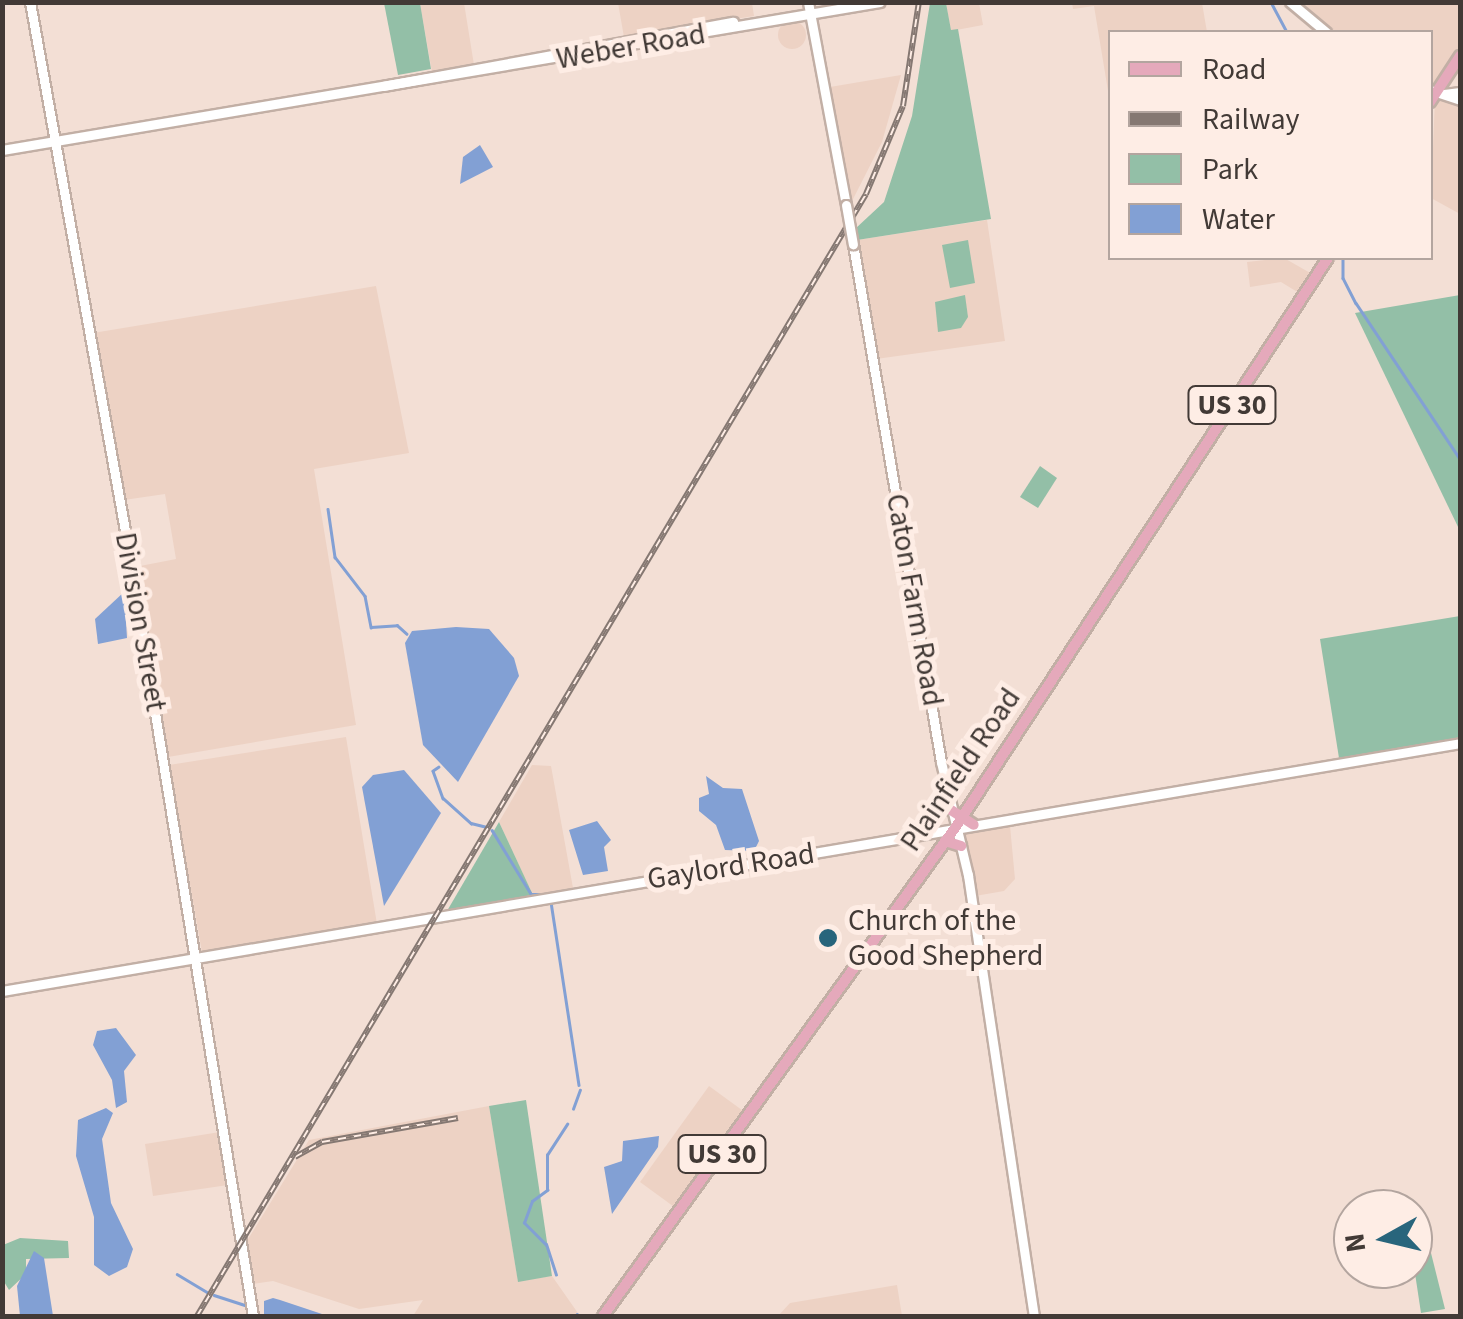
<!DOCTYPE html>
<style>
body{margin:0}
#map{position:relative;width:1463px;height:1319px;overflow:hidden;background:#f3dfd5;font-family:"Source Sans 3",sans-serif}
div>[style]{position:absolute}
.built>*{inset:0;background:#edd2c4}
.round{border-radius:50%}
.green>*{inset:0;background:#93bfa7}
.water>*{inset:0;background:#82a0d4}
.stream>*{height:2.5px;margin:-1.25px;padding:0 1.25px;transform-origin:1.25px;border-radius:1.25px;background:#82a0d4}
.roads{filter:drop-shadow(2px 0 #c2afa5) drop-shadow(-2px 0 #c2afa5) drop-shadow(0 2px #c2afa5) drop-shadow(0 -2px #c2afa5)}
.secondary>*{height:9px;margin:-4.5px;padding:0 4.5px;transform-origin:4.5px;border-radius:4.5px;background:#fff}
.primary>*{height:10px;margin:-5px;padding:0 5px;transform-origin:5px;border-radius:5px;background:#e5a9bb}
.rail>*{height:6px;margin-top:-3px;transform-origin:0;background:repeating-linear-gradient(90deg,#feede5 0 8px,#857872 0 16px);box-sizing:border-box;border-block:2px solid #857872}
.bridges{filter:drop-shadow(2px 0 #c2afa5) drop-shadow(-2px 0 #c2afa5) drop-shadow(0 2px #c2afa5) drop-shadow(0 -2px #c2afa5)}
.secondary-bridge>*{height:9px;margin:-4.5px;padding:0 4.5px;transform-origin:4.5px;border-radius:4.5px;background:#fff}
.dots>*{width:28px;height:28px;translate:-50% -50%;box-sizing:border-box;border:5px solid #feede5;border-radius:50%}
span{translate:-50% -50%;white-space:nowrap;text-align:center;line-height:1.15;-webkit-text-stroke:10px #feede5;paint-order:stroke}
.shield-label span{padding:2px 8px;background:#feede5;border:2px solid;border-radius:8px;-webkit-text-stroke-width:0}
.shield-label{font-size:28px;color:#423a36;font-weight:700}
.street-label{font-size:30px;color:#423a36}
.poi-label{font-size:30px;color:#423a36}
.left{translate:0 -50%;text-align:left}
.frame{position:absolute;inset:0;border:5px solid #423a36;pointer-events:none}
.legend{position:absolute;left:1108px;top:30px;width:325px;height:230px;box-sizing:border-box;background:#feede5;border:2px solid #b3a59f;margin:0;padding:12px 18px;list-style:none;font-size:30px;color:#423a36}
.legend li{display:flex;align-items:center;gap:20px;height:50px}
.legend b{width:50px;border:2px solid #b3a59f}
.north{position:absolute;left:1333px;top:1189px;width:100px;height:100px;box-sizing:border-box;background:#feede5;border:2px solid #b3a59f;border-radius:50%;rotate:262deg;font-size:28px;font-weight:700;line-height:40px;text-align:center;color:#423a36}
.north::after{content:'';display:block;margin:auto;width:35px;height:45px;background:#28657c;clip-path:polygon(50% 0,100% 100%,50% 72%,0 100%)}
</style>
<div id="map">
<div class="built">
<i style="clip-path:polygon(420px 3px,464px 3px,474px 65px,432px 72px)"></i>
<i style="clip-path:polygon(618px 3px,752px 3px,754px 16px,624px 37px)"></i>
<i style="clip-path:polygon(946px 3px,979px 3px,983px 25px,951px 31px)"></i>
<i style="clip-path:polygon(1072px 3px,1202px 3px,1207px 32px,1110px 32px,1110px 103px,1094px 6px,1073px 9px)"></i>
<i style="clip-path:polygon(1307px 3px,1460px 3px,1460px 54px,1436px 90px,1431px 89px,1430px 32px,1328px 32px,1301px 11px)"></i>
<i class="round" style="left:778px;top:21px;width:28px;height:28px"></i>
<i style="clip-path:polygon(901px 75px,882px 142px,849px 207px,830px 87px)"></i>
<i style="clip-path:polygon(1435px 98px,1460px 100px,1460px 214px,1431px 198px)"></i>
<i style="clip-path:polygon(987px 220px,1005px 341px,876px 359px,857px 240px)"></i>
<i style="clip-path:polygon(1284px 258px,1312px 274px,1299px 293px,1281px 282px,1250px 287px,1247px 262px)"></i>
<i style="clip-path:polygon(376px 286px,409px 453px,314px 469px,356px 725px,168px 757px,135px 567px,176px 559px,165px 494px,124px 500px,93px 333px)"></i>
<i style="clip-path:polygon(346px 737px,377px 924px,203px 958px,169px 765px)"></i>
<i style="clip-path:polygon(532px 765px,551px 766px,573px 888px,533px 895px,499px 822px)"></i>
<i style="clip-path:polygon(1010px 826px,1015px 879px,1004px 891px,975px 896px,965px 833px)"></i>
<i style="clip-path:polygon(709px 1086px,746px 1113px,677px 1209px,640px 1182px)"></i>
<i style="clip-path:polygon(489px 1106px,518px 1281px,552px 1276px,580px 1316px,413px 1316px,423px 1300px,359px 1309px,273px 1281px,252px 1284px,245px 1244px,309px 1140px)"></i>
<i style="clip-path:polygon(220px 1132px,228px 1185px,153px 1196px,145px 1144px)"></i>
<i style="clip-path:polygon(897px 1285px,902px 1316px,778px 1316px,790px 1303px)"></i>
</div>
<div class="green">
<i style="clip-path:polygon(384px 3px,420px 3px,431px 69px,398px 75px)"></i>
<i style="clip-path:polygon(930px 3px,946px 3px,951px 30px,958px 29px,991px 219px,857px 240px,855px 229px,884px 202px,912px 116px)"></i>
<i style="clip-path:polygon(968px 240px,975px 283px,950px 288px,942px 245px)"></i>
<i style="clip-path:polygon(965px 295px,968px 317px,961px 328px,938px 332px,935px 302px)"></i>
<i style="clip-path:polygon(1460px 295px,1460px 531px,1355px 313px)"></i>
<i style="clip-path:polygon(1040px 466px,1057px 478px,1038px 508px,1020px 497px)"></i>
<i style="clip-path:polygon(1460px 616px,1460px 738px,1339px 758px,1320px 639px)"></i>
<i style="clip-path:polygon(499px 822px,533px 895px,447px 911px)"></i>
<i style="clip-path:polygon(526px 1100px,552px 1276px,518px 1282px,489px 1106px)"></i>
<i style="clip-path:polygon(20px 1238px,68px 1241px,69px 1258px,26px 1259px,26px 1274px,9px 1290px,3px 1280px,3px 1245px)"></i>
<i style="clip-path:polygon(1430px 1249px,1445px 1309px,1421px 1313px,1413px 1260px)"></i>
</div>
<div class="water">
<i style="clip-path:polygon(480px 145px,493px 167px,460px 184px,463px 157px)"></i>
<i style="clip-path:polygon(124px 592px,127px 638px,98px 644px,95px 619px)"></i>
<i style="clip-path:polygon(456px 627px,489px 629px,514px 658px,519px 676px,458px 782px,423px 745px,405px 643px,412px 631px)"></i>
<i style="clip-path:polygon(404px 770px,441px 813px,384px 906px,362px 787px,373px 775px)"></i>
<i style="clip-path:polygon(706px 776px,723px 788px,742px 789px,759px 841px,754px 851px,725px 850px,716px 825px,699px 811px,699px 798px,709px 794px)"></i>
<i style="clip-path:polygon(597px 821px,611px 840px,604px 847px,608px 871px,583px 875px,569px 830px)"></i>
<i style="clip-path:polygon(116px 1028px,136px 1055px,124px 1071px,127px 1102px,116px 1108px,112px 1080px,93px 1045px,97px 1031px)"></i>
<i style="clip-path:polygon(106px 1108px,113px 1113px,102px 1139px,111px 1203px,133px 1249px,127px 1267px,109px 1276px,94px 1265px,94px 1217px,76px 1156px,78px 1120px)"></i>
<i style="clip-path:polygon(659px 1136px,658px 1147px,612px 1214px,604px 1167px,622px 1161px,623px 1141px)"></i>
<i style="clip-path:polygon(34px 1251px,44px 1258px,53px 1316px,20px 1316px,17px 1286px)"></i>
<i style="clip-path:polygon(273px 1298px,280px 1300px,328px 1316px,264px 1316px,264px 1301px)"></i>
</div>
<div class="stream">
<i style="left:1271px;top:2px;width:34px;rotate:62deg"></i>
<i style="left:1343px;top:258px;width:20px;rotate:90deg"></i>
<i style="left:1343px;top:278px;width:28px;rotate:63deg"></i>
<i style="left:1356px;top:303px;width:187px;rotate:56.3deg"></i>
<i style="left:328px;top:509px;width:49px;rotate:81.7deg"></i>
<i style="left:335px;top:557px;width:49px;rotate:52.4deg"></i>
<i style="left:365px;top:596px;width:32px;rotate:79deg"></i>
<i style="left:371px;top:627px;width:26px;rotate:-4deg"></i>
<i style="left:397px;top:625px;width:13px;rotate:42deg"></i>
<i style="left:439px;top:767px;width:7px;rotate:146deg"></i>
<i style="left:433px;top:771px;width:29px;rotate:70deg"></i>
<i style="left:443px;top:798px;width:38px;rotate:42deg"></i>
<i style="left:471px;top:823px;width:16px;rotate:14deg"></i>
<i style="left:492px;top:830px;width:75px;rotate:58.6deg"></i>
<i style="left:531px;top:894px;width:16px"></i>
<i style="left:551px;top:902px;width:185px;rotate:81.3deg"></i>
<i style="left:573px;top:1109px;width:20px;rotate:-70deg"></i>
<i style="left:177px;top:1274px;width:35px;rotate:31deg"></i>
<i style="left:556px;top:1275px;width:32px;rotate:-108deg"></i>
<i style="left:546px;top:1245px;width:31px;rotate:-135deg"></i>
<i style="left:524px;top:1223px;width:23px;rotate:-70deg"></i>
<i style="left:532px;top:1201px;width:19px;rotate:-36deg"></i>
<i style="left:547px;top:1190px;width:35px;rotate:-90deg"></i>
<i style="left:547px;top:1155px;width:37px;rotate:-57deg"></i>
<i style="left:214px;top:1295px;width:36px;rotate:18deg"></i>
<i style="left:577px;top:1314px;width:3px;rotate:45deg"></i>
</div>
<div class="roads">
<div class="secondary">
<i style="left:30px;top:2px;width:554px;rotate:79.81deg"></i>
<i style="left:128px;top:547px;width:779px;rotate:80.77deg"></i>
<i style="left:808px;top:2px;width:207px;rotate:79.4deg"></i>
<i style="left:1290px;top:2px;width:47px;rotate:39.8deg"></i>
<i style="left:383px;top:86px;width:356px;rotate:-10.4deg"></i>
<i style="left:1430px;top:90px;width:32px;rotate:18deg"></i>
<i style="left:1444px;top:94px;width:16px;rotate:-7deg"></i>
<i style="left:2px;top:150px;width:890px;rotate:-9.57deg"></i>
<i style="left:853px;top:244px;width:525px;rotate:80.36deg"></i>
<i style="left:941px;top:762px;width:116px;rotate:76.6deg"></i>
<i style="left:968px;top:875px;width:446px;rotate:81.5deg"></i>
<i style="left:2px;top:991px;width:1479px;rotate:-9.65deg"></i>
</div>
<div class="primary">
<i style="left:1430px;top:102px;width:55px;rotate:-56.9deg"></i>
<i style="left:951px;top:810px;width:27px;rotate:33deg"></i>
<i style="left:945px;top:841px;width:17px;rotate:17deg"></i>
<i style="left:603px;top:1316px;width:602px;rotate:-54.2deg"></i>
<i style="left:955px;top:828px;width:681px;rotate:-56.8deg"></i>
</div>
</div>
<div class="rail">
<i style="left:295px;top:1157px;width:31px;rotate:-29deg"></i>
<i style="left:322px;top:1142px;width:138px;rotate:-10deg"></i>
<i style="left:197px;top:1316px;width:1306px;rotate:-59.19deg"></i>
<i style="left:866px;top:194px;width:95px;rotate:-67.2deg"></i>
<i style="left:903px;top:106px;width:105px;rotate:-81.3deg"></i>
</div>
<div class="bridges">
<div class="secondary-bridge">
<i style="left:846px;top:205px;width:40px;rotate:80deg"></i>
</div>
</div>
<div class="dots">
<i style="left:828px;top:938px;background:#28657c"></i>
</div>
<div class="shield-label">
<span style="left:1232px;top:405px">US 30</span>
<span style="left:722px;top:1154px">US 30</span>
</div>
<div class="street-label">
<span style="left:631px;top:47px;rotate:-10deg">Weber Road</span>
<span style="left:914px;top:600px;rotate:80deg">Caton Farm Road</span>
<span style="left:140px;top:622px;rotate:80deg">Division Street</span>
<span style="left:961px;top:770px;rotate:-56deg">Plainfield Road</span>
<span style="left:731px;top:867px;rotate:-9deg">Gaylord Road</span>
</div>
<div class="poi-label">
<span class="left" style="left:848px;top:938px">Church of the<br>Good Shepherd</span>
</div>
<div class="frame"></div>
<ul class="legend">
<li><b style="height:12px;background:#e5a9bb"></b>Road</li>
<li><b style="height:12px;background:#857872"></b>Railway</li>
<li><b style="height:28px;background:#93bfa7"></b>Park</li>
<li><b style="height:28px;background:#82a0d4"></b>Water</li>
</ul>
<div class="north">N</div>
</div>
